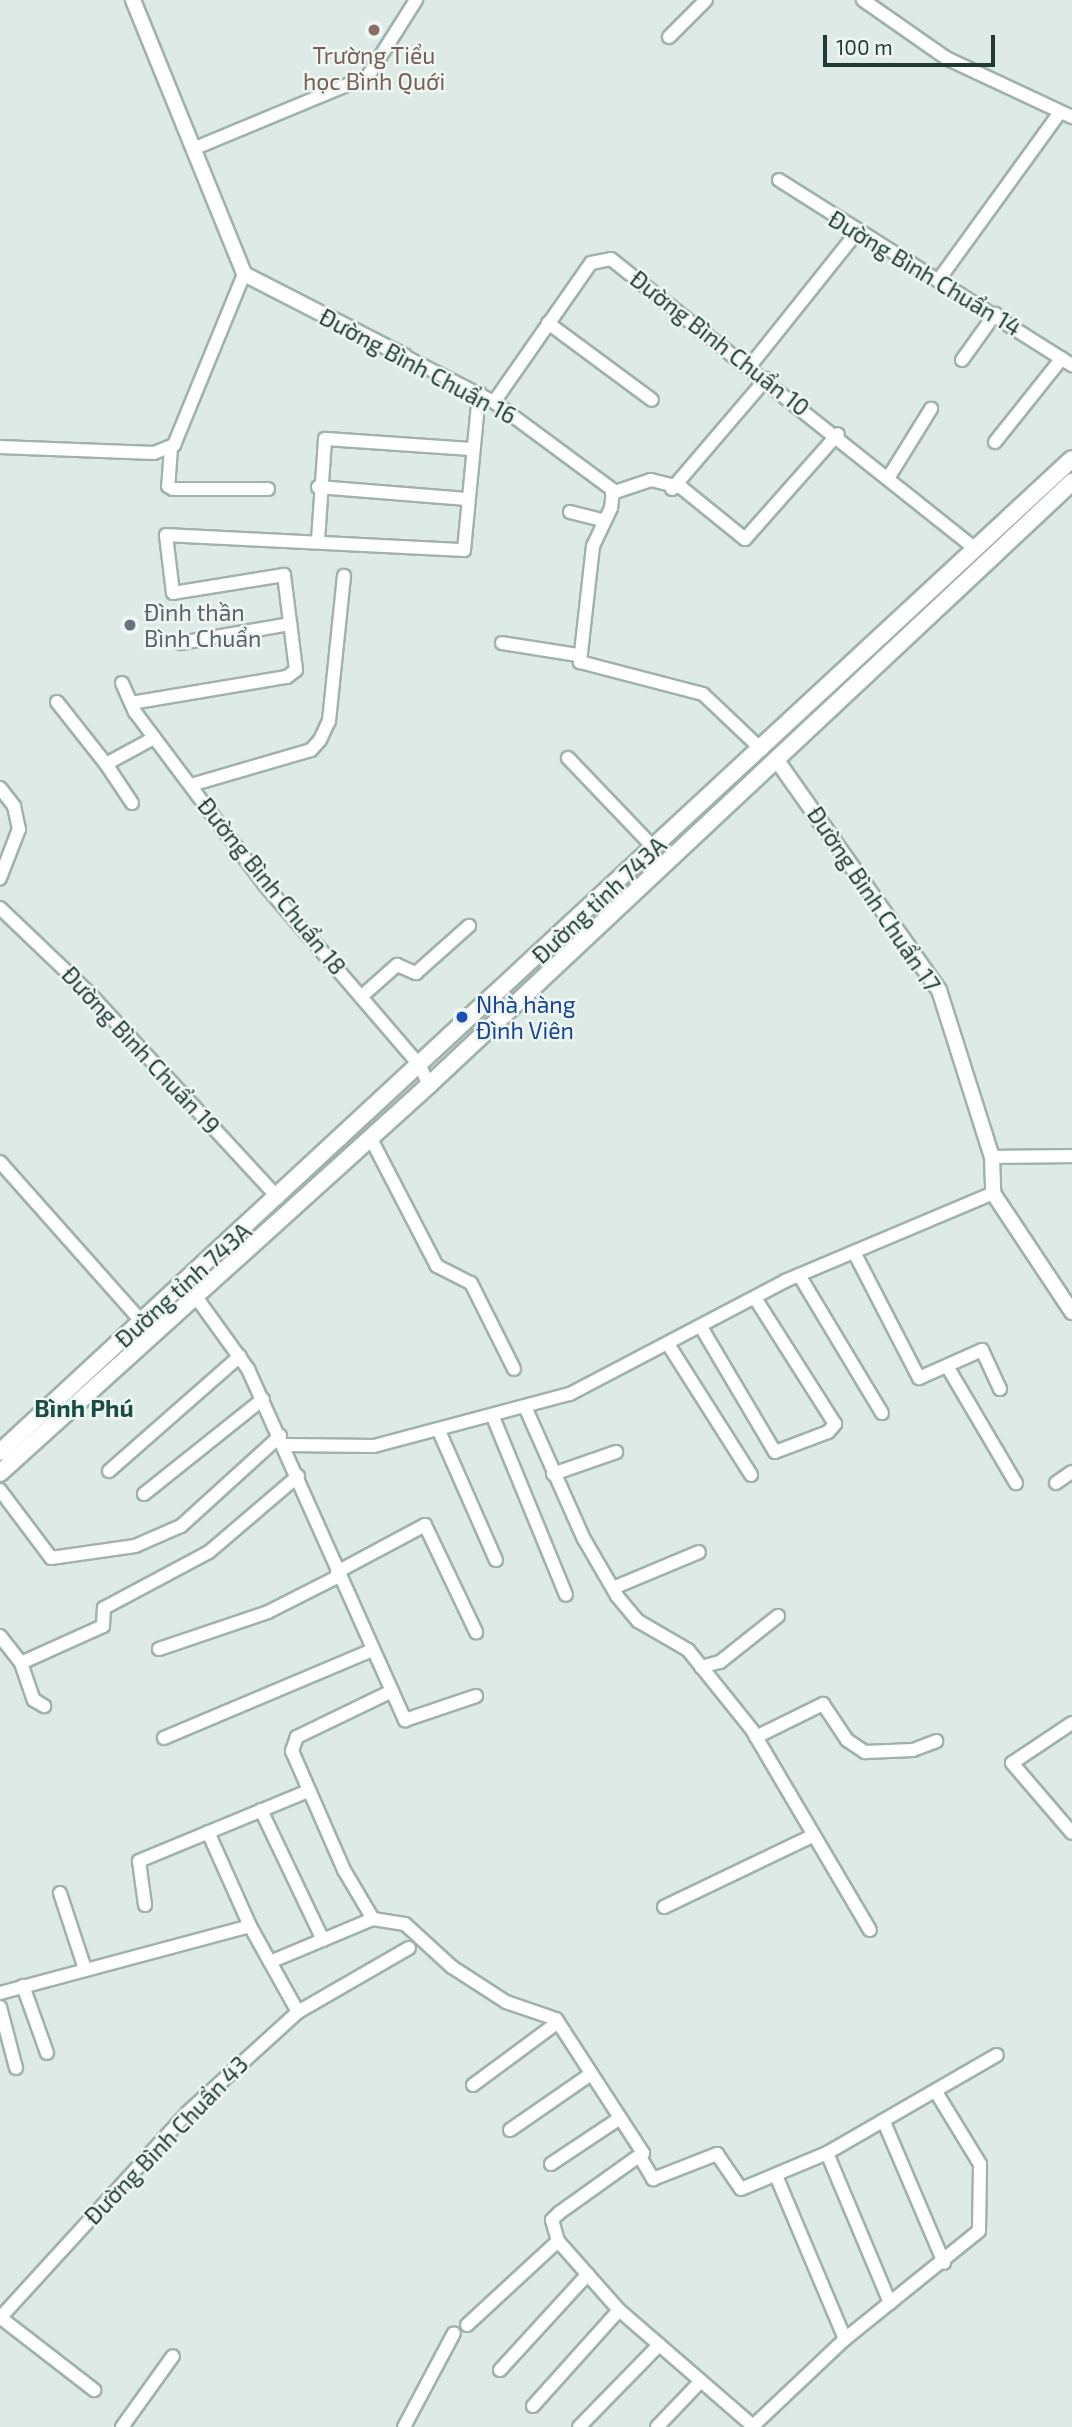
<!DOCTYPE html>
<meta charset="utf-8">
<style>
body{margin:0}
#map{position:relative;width:1072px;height:2427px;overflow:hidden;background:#ddeae5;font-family:"Exo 2",sans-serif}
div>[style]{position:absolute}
.roads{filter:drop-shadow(2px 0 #a0b2ac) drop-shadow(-2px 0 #a0b2ac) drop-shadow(0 2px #a0b2ac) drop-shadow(0 -2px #a0b2ac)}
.minor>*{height:12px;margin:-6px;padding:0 6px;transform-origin:6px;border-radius:6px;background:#fff}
.tertiary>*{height:14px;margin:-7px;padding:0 7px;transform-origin:7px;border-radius:7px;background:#fff}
.secondary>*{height:16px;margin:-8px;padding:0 8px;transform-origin:8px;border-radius:8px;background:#fff}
.dots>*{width:19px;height:19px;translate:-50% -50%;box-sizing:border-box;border:4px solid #eef7f3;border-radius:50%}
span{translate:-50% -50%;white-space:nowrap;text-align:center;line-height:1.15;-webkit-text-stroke:5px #eef7f3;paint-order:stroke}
.education-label{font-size:23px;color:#785e54}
.street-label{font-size:23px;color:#1f3a34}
.worship-label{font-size:23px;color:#5b616d}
.left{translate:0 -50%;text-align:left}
.transit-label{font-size:23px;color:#164399}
.neighbourhood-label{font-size:24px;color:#1a4c43;font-weight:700}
.scale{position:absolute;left:823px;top:35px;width:172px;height:32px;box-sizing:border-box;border:4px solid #1f3a34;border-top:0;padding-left:9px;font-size:21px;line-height:24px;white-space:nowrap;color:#1f3a34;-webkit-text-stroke:5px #eef7f3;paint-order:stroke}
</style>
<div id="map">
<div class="roads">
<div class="minor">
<i style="left:863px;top:0;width:101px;rotate:34.9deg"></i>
<i style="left:946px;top:58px;width:139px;rotate:25.1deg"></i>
<i style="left:669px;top:37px;width:52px;rotate:-45deg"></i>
<i style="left:193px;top:149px;width:190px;rotate:-22.6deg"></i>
<i style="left:368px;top:76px;width:90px;rotate:-57.7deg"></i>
<i style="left:779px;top:180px;width:347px;rotate:32.3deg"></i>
<i style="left:940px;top:278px;width:205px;rotate:-54.1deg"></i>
<i style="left:548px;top:323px;width:129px;rotate:36.5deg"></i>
<i style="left:404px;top:356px;width:101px;rotate:27.1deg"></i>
<i style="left:494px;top:402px;width:148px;rotate:36.5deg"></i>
<i style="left:613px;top:490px;width:18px;rotate:96deg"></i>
<i style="left:611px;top:508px;width:42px;rotate:115.3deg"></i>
<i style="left:593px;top:546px;width:117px;rotate:96.4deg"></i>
<i style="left:580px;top:662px;width:127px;rotate:14.6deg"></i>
<i style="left:703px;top:694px;width:81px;rotate:43.5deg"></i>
<i style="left:962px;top:360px;width:57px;rotate:-54.3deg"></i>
<i style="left:750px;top:366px;width:170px;rotate:-51.4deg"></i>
<i style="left:494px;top:402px;width:169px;rotate:-55.1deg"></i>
<i style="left:591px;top:263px;width:20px;rotate:-11deg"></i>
<i style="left:611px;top:259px;width:466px;rotate:38.5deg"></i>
<i style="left:995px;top:442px;width:107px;rotate:-51.4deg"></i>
<i style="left:0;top:447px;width:154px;rotate:2.2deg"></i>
<i style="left:154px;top:453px;width:22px;rotate:-22deg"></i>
<i style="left:174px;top:445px;width:185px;rotate:-67.7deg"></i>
<i style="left:171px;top:447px;width:39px;rotate:94deg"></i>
<i style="left:168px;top:486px;width:6px;rotate:31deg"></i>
<i style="left:173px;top:489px;width:95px"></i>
<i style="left:890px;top:475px;width:78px;rotate:-58.2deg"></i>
<i style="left:318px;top:487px;width:149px;rotate:4.6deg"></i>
<i style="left:672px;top:489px;width:145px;rotate:-49.5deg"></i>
<i style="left:612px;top:493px;width:41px;rotate:-18.4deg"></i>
<i style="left:651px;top:480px;width:32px;rotate:14deg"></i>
<i style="left:682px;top:488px;width:81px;rotate:39deg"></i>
<i style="left:745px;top:539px;width:140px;rotate:-48.5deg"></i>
<i style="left:570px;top:512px;width:36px;rotate:14deg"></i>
<i style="left:318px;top:540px;width:101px;rotate:-86deg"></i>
<i style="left:325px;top:439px;width:147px;rotate:3.9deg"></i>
<i style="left:181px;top:643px;width:111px;rotate:-9.9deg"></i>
<i style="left:502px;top:643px;width:77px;rotate:9deg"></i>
<i style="left:122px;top:683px;width:32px;rotate:66deg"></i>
<i style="left:135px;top:712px;width:216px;rotate:53.1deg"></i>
<i style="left:265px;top:885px;width:238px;rotate:49.4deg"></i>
<i style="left:420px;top:1066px;width:21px;rotate:65deg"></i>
<i style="left:57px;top:702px;width:79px;rotate:51.7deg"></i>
<i style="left:131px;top:703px;width:158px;rotate:-9.5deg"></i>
<i style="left:287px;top:677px;width:11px;rotate:-38deg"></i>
<i style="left:296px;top:670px;width:96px;rotate:-97.2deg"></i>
<i style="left:284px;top:575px;width:112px;rotate:170.8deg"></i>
<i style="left:173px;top:593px;width:58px;rotate:-96.9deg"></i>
<i style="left:166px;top:535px;width:298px;rotate:2.9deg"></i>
<i style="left:464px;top:550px;width:158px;rotate:-84.5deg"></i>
<i style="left:568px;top:758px;width:126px;rotate:46.3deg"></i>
<i style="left:191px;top:785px;width:125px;rotate:-16.3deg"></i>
<i style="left:311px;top:750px;width:13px;rotate:-48deg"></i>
<i style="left:320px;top:740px;width:21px;rotate:-65deg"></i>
<i style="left:329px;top:721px;width:146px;rotate:-84.1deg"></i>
<i style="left:0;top:788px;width:23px;rotate:52deg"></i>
<i style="left:14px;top:806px;width:24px;rotate:78deg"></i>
<i style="left:19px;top:829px;width:53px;rotate:111.2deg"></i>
<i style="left:132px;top:803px;width:47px;rotate:-123.7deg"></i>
<i style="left:106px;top:764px;width:55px;rotate:-28.4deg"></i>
<i style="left:0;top:908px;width:124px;rotate:43.7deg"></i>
<i style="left:90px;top:994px;width:277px;rotate:47.3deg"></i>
<i style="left:362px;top:996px;width:47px;rotate:-41.5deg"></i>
<i style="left:397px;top:965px;width:21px;rotate:23deg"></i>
<i style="left:416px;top:973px;width:71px;rotate:-41.6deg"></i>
<i style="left:370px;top:1137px;width:145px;rotate:62.6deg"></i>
<i style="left:437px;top:1266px;width:38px;rotate:27deg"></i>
<i style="left:471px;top:1283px;width:96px;rotate:63.4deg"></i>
<i style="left:992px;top:1157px;width:80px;rotate:-0.7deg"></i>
<i style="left:0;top:1162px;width:214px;rotate:48.4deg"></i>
<i style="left:854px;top:1252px;width:142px;rotate:62.7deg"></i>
<i style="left:919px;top:1378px;width:69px;rotate:-24deg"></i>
<i style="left:982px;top:1350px;width:43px;rotate:65.2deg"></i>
<i style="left:799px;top:1275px;width:161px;rotate:59deg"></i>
<i style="left:196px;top:1297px;width:89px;rotate:54.2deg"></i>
<i style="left:248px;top:1369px;width:385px;rotate:65.9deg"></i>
<i style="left:405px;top:1720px;width:75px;rotate:-18.7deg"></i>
<i style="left:701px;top:1327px;width:145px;rotate:59.4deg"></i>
<i style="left:775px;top:1452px;width:57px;rotate:-20.7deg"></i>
<i style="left:828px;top:1432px;width:11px;rotate:-49deg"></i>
<i style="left:835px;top:1424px;width:149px;rotate:-122.4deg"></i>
<i style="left:668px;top:1344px;width:155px;rotate:57.6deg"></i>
<i style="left:947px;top:1366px;width:136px;rotate:59.5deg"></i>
<i style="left:526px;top:1409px;width:142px;rotate:66deg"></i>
<i style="left:584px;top:1539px;width:66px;rotate:59.9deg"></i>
<i style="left:617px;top:1596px;width:33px;rotate:50deg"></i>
<i style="left:638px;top:1621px;width:58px;rotate:30.1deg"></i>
<i style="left:688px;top:1650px;width:102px;rotate:51.3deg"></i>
<i style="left:752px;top:1730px;width:232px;rotate:59.5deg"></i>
<i style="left:493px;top:1417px;width:192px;rotate:67.7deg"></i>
<i style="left:439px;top:1431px;width:141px;rotate:66.2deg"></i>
<i style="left:285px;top:1445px;width:89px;rotate:0.6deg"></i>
<i style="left:374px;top:1446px;width:203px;rotate:-14.9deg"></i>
<i style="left:570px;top:1394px;width:243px;rotate:-27.7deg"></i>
<i style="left:785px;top:1281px;width:226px;rotate:-22.9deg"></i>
<i style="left:109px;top:1471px;width:174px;rotate:-41.3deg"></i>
<i style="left:553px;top:1474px;width:67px;rotate:-19.2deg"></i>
<i style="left:1056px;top:1483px;width:19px;rotate:-35deg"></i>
<i style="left:0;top:1490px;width:85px;rotate:53.1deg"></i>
<i style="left:51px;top:1558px;width:85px;rotate:-8.1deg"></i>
<i style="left:135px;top:1546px;width:50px;rotate:-23.5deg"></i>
<i style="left:181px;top:1526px;width:134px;rotate:-42.3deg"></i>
<i style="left:144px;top:1494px;width:152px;rotate:-38.6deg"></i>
<i style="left:337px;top:1572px;width:100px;rotate:-28.1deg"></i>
<i style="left:425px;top:1525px;width:119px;rotate:64.5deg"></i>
<i style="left:613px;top:1588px;width:93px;rotate:-22.7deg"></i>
<i style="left:0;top:1636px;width:34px;rotate:52deg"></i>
<i style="left:21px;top:1663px;width:90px;rotate:-24.3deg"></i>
<i style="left:103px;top:1626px;width:18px;rotate:-87deg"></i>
<i style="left:104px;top:1608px;width:119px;rotate:-28.1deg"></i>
<i style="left:209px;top:1552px;width:117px;rotate:-40.5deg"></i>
<i style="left:159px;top:1649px;width:115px;rotate:-18.7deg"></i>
<i style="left:268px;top:1612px;width:80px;rotate:-26.9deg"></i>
<i style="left:21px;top:1663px;width:39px;rotate:71deg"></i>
<i style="left:34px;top:1700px;width:12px;rotate:31deg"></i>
<i style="left:701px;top:1667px;width:20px;rotate:-15deg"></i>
<i style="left:720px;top:1662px;width:74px;rotate:-38.4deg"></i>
<i style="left:392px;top:1691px;width:106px;rotate:154.2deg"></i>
<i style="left:297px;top:1737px;width:15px;rotate:110deg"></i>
<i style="left:292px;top:1751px;width:130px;rotate:66.4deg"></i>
<i style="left:344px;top:1870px;width:57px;rotate:59.4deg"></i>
<i style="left:373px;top:1919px;width:32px;rotate:9deg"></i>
<i style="left:405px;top:1924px;width:64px;rotate:42.5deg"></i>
<i style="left:452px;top:1967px;width:64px;rotate:32.9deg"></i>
<i style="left:506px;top:2002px;width:53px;rotate:18.8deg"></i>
<i style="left:556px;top:2019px;width:160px;rotate:57deg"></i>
<i style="left:643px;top:2153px;width:103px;rotate:144.5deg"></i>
<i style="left:559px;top:2213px;width:10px;rotate:135deg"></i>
<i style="left:552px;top:2220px;width:22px;rotate:74deg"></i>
<i style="left:558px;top:2241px;width:92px;rotate:48.5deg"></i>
<i style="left:619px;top:2310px;width:179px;rotate:40.9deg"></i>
<i style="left:1072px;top:1723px;width:72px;rotate:146.3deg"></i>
<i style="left:1012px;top:1763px;width:92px;rotate:49.4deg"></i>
<i style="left:756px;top:1737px;width:75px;rotate:-26.2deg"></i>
<i style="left:823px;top:1704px;width:43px;rotate:56.3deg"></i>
<i style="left:847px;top:1740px;width:22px;rotate:34deg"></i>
<i style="left:865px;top:1752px;width:48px;rotate:-2.4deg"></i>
<i style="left:913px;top:1750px;width:25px;rotate:-21deg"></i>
<i style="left:164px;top:1738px;width:226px;rotate:-22.9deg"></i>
<i style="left:261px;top:1810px;width:144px;rotate:64.5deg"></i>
<i style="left:208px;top:1832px;width:103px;rotate:65.9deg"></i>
<i style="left:60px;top:1893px;width:80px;rotate:71.8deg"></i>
<i style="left:145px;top:1905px;width:44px;rotate:-97.8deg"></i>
<i style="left:139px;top:1861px;width:183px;rotate:-22.5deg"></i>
<i style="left:664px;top:1907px;width:166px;rotate:-25.6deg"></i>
<i style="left:23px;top:1986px;width:71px;rotate:70.3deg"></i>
<i style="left:0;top:1993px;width:259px;rotate:-15deg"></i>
<i style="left:250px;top:1926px;width:41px;rotate:60.9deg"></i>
<i style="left:270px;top:1962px;width:112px;rotate:-22.7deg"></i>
<i style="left:0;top:2007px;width:63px;rotate:75.3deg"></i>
<i style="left:298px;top:2012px;width:128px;rotate:-30deg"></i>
<i style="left:473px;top:2085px;width:106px;rotate:-36.5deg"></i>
<i style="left:884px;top:2122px;width:153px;rotate:66.9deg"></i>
<i style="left:510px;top:2130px;width:98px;rotate:-34.7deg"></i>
<i style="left:827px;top:2153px;width:196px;rotate:-30deg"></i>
<i style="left:640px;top:2157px;width:26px;rotate:59deg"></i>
<i style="left:653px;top:2179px;width:69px;rotate:-21.3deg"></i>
<i style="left:717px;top:2154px;width:42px;rotate:55.6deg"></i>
<i style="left:741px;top:2189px;width:93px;rotate:-22.7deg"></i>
<i style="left:827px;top:2153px;width:163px;rotate:67.2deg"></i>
<i style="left:551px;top:2164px;width:83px;rotate:-33.7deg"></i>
<i style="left:777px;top:2178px;width:175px;rotate:67.1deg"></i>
<i style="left:0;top:2318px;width:277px;rotate:-47.6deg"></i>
<i style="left:187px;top:2113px;width:150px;rotate:-42.3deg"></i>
<i style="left:298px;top:2012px;width:57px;rotate:-119.2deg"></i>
<i style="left:1px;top:2318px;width:118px;rotate:37.7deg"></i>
<i style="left:467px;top:2325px;width:124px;rotate:-42.7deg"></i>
<i style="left:500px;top:2370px;width:130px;rotate:-47.5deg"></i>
<i style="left:533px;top:2406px;width:129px;rotate:-48.1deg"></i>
<i style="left:753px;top:2426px;width:127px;rotate:-43.4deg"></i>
<i style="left:845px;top:2339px;width:172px;rotate:-38.9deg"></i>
<i style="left:979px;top:2231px;width:67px;rotate:-89.1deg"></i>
<i style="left:980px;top:2164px;width:84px;rotate:-121.4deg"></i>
<i style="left:122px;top:2427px;width:87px;rotate:-54.3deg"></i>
<i style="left:404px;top:2427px;width:106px;rotate:-62deg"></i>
<i style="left:579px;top:2427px;width:115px;rotate:-45.7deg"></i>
<i style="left:657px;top:2427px;width:62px;rotate:-46.3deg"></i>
</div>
<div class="tertiary">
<i style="left:133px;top:0;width:296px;rotate:67.9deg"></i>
<i style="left:244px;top:274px;width:180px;rotate:27.1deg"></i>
<i style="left:776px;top:759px;width:283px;rotate:54.8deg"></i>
<i style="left:939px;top:990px;width:175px;rotate:72.4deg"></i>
<i style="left:992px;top:1157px;width:36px;rotate:88deg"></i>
<i style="left:993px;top:1193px;width:143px;rotate:56.4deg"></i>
</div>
<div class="secondary">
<i style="left:0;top:1452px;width:1461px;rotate:-42.81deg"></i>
<i style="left:0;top:1473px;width:578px;rotate:-42.13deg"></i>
<i style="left:429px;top:1085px;width:882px;rotate:-43.16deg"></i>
</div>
</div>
<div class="dots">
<i style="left:374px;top:30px;background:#8d6e63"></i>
<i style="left:130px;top:625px;background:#6b7280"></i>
<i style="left:462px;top:1017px;background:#1a4fb4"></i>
</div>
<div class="education-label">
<span style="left:374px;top:68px">Trường Tiểu<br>học Bình Quới</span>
</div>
<div class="street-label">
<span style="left:925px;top:273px;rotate:31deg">Đường Bình Chuẩn 14</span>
<span style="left:720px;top:343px;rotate:38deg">Đường Bình Chuẩn 10</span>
<span style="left:418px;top:366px;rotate:28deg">Đường Bình Chuẩn 16</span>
<span style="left:272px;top:886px;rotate:51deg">Đường Bình Chuẩn 18</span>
<span style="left:874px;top:899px;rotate:56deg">Đường Bình Chuẩn 17</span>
<span style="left:599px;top:900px;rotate:-43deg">Đường tỉnh 743A</span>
<span style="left:141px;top:1050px;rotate:47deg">Đường Bình Chuẩn 19</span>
<span style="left:183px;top:1285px;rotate:-42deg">Đường tỉnh 743A</span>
<span style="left:166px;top:2140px;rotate:-46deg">Đường Bình Chuẩn 43</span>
</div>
<div class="worship-label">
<span class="left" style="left:144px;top:625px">Đình thần<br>Bình Chuẩn</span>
</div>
<div class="transit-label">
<span class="left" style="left:476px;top:1017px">Nhà hàng<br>Đình Viên</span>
</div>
<div class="neighbourhood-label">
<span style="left:84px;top:1408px">Bình Phú</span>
</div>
<div class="scale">100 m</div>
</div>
